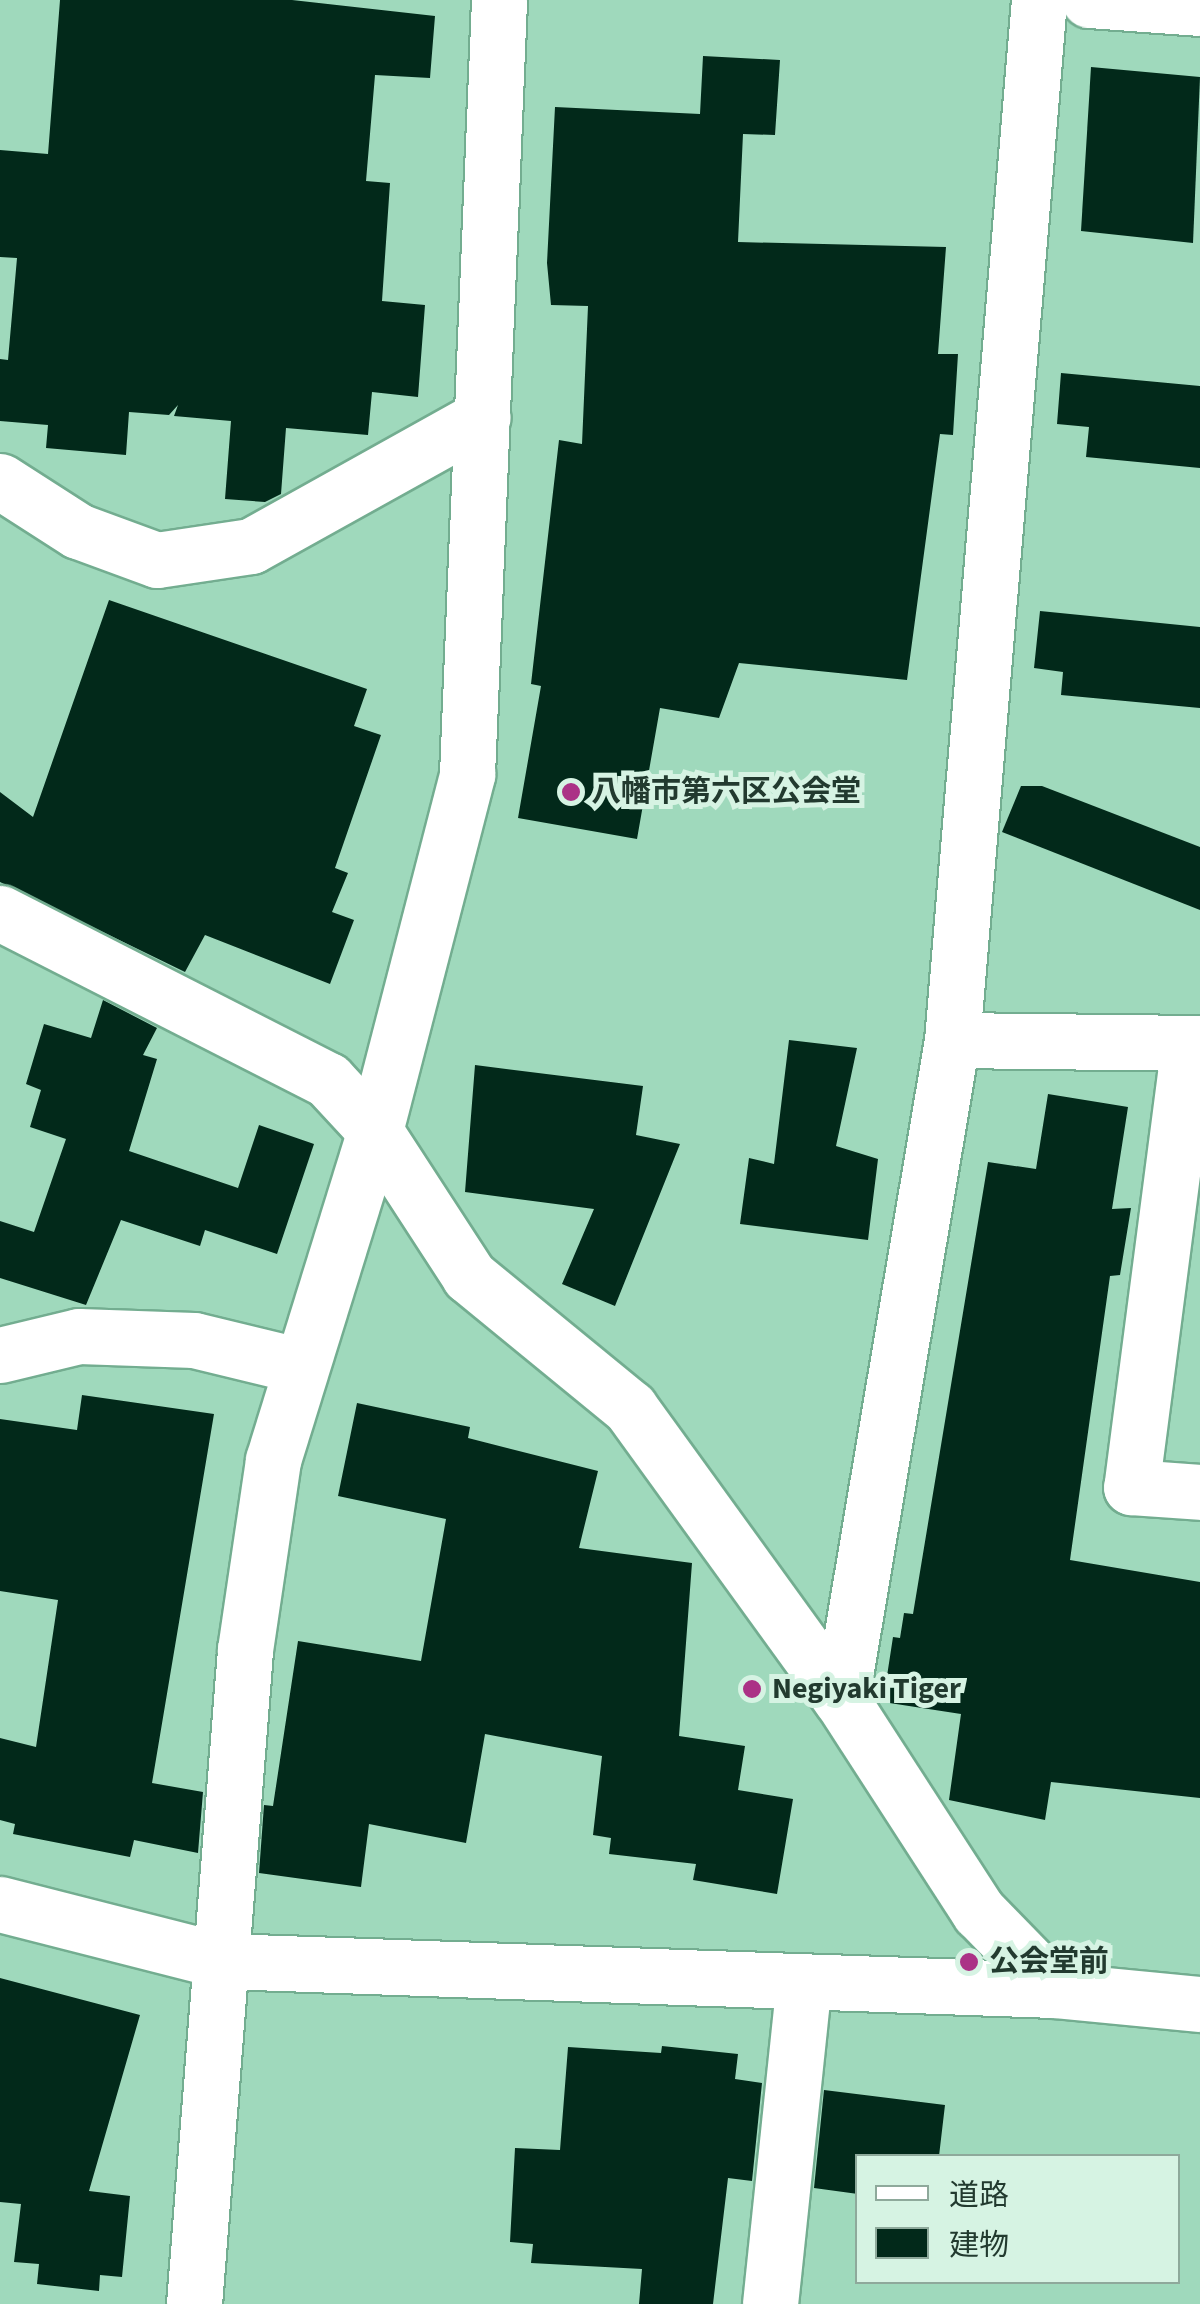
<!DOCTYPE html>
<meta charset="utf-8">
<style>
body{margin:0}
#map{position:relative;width:1200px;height:2304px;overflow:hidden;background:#9fd9bc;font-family:"Source Sans 3","Noto Sans JP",sans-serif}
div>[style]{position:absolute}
.building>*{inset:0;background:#02291a}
.roads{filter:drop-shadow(2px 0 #73ad90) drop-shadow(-2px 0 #73ad90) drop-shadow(0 2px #73ad90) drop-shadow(0 -2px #73ad90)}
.minor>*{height:55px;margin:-27.5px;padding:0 27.5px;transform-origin:27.5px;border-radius:27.5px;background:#fff}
.dots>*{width:28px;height:28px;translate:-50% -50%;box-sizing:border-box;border:5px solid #d6f3e3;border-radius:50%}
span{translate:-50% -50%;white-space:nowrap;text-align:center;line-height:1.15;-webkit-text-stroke:10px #d6f3e3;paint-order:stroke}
.poi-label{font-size:30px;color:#223a2f;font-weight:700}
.left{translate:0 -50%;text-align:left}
.legend{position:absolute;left:855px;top:2154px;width:325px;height:130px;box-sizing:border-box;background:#d6f3e3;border:2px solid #8ea99b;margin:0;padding:12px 18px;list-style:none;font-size:30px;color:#223a2f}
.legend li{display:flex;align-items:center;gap:20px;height:50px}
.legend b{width:50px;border:2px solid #8ea99b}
</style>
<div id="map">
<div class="building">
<i style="clip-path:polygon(60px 0,292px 0,435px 16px,430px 78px,375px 75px,366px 181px,390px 183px,382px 301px,425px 305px,418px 397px,372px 392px,368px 435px,286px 428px,281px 494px,265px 502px,225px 499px,231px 421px,174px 416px,178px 405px,169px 415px,129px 412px,126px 455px,46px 448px,48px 425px,0 421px,0 359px,8px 360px,17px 258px,0 257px,0 150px,48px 154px)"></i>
<i style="clip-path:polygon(703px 56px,780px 60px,775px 135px,743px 134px,738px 242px,946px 247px,938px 354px,958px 354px,953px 435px,940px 434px,907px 680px,739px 663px,719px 718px,660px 708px,637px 839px,518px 818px,541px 686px,531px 684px,559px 440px,582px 444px,588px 306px,551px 305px,547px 263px,555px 107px,700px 114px)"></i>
<i style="clip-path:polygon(1091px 67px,1200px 77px,1193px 243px,1081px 231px)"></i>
<i style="clip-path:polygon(1061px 373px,1200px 386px,1200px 468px,1086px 457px,1089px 427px,1057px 424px)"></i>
<i style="clip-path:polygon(109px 600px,367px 689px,354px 726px,381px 735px,335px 868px,348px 873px,332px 912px,354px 920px,330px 984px,205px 935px,185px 972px,0 882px,0 792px,33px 817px)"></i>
<i style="clip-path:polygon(1040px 611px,1200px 627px,1200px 708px,1061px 695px,1063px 672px,1034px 668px)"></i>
<i style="clip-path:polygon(1021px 786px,1042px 786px,1200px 847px,1200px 910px,1002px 832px)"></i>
<i style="clip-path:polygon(103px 1000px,157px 1028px,143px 1055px,157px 1059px,129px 1151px,238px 1188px,259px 1125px,314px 1144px,277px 1254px,205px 1230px,200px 1246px,121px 1220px,86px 1305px,0 1278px,0 1221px,34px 1232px,66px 1139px,30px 1127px,41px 1090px,26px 1084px,44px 1024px,91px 1038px)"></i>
<i style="clip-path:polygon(789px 1040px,857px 1048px,836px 1146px,878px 1159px,868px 1240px,740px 1224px,749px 1158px,774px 1164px)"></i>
<i style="clip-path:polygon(475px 1065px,643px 1086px,636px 1135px,680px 1144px,615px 1306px,562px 1284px,594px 1209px,465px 1192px)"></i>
<i style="clip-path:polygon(1048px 1094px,1128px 1107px,1112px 1209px,1131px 1208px,1120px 1275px,1110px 1276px,1070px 1560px,1200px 1582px,1200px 1798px,1051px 1782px,1045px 1820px,949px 1800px,961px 1714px,883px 1702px,893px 1637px,900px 1638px,904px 1613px,913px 1614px,988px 1162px,1036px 1169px)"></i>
<i style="clip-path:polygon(82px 1395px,214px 1414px,152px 1783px,203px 1792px,198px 1853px,134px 1840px,130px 1857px,13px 1834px,15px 1824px,0 1820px,0 1738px,36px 1747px,58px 1600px,0 1591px,0 1419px,77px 1430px)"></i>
<i style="clip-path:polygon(357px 1403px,470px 1427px,468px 1438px,598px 1471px,579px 1548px,692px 1563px,679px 1736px,745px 1746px,738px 1790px,793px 1799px,777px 1894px,693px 1880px,696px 1864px,609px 1854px,611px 1838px,593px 1835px,602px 1756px,485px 1734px,466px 1843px,369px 1824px,361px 1887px,259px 1873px,264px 1805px,273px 1806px,298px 1641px,421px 1661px,446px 1519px,338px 1496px)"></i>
<i style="clip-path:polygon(0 1978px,140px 2015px,89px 2191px,130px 2196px,122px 2277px,100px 2275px,99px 2291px,37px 2284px,39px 2264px,14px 2262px,21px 2204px,0 2202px)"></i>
<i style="clip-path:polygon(662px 2046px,738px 2054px,735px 2079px,762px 2083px,752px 2181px,728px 2178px,713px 2304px,639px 2304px,642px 2269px,531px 2263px,533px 2244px,510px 2242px,515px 2148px,560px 2150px,568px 2047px,661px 2053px)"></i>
<i style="clip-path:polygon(824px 2090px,945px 2105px,939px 2156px,858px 2156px,858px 2194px,814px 2188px)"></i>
</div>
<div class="roads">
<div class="minor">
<i style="left:1039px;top:0;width:1044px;rotate:94.78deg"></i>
<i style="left:952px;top:1040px;width:248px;rotate:0.7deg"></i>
<i style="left:1089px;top:0;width:111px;rotate:4.1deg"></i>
<i style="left:0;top:481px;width:93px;rotate:32.7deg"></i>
<i style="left:78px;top:531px;width:84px;rotate:20.2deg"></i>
<i style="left:157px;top:560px;width:95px;rotate:-8.5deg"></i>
<i style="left:251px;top:546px;width:265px;rotate:-29.1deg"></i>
<i style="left:0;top:913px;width:368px;rotate:27deg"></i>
<i style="left:328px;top:1080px;width:69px;rotate:47.3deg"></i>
<i style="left:375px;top:1131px;width:173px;rotate:57deg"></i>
<i style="left:469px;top:1276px;width:208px;rotate:39.3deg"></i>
<i style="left:630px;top:1408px;width:359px;rotate:54.1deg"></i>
<i style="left:841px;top:1699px;width:254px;rotate:57.1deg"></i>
<i style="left:979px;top:1912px;width:109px;rotate:45.7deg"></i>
<i style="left:1189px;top:1043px;width:448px;rotate:97.4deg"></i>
<i style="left:1131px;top:1487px;width:69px;rotate:4.1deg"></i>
<i style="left:0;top:1355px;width:81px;rotate:-13.5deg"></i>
<i style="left:79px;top:1336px;width:115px;rotate:2deg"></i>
<i style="left:194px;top:1340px;width:106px;rotate:13.6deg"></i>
<i style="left:841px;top:1699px;width:668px;rotate:-80.44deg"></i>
<i style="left:0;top:1904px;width:231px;rotate:14.3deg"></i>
<i style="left:224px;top:1961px;width:832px;rotate:2deg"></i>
<i style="left:1055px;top:1990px;width:146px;rotate:5.5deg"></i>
<i style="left:194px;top:2304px;width:656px;rotate:-85.54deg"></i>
<i style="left:245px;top:1650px;width:192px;rotate:-81.6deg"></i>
<i style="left:273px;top:1460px;width:344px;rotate:-72.8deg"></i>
<i style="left:375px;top:1131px;width:369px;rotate:-75.5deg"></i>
<i style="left:467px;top:774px;width:775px;rotate:-87.63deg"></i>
<i style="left:770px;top:2304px;width:324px;rotate:-84deg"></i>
</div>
</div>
<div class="dots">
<i style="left:571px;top:792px;background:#ab3286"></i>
<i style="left:752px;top:1689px;background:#ab3286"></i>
<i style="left:969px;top:1962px;background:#ab3286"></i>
</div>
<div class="poi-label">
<span class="left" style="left:591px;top:792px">八幡市第六区公会堂</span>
<span class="left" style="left:772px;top:1689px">Negiyaki Tiger</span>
<span class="left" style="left:989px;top:1962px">公会堂前</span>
</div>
<ul class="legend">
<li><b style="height:12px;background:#fff"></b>道路</li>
<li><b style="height:28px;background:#02291a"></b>建物</li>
</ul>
</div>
